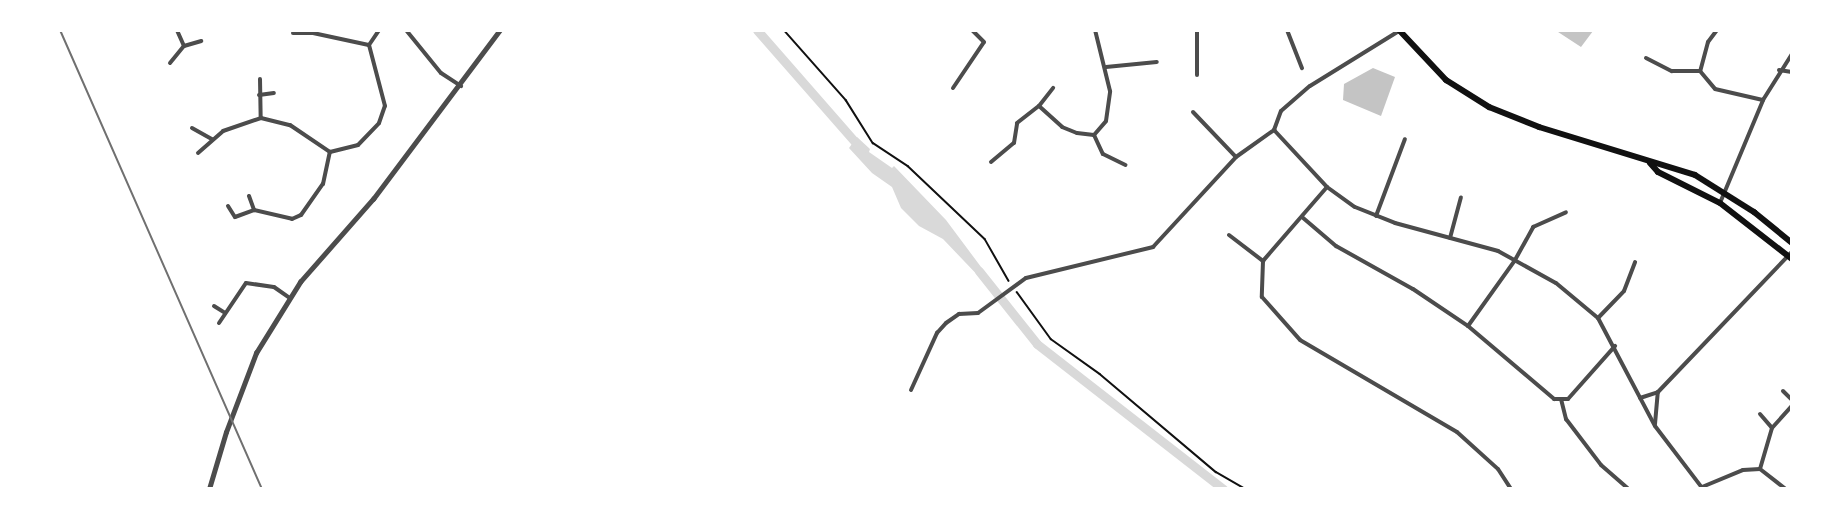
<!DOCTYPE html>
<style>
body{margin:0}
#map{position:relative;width:1822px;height:519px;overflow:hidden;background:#fff;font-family:"Titillium Web",sans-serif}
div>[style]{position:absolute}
.water>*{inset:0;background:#d9d9d9}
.canal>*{height:9px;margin:-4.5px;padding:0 4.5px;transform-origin:4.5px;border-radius:4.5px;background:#d9d9d9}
.building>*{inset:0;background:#c4c4c4}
.path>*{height:1.5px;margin:-0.75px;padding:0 0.75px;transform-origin:0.75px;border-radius:0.75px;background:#111}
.minor>*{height:4px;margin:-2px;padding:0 2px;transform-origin:2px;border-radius:2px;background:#4c4c4c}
.tertiary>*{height:4.5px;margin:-2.25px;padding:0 2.25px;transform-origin:2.25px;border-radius:2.25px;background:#4c4c4c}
.trunk>*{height:6px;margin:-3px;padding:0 3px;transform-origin:3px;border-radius:3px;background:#111}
.rail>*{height:2px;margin:-1px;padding:0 1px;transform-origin:1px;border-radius:1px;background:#707070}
span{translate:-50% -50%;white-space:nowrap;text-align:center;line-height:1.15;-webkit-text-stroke:4.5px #fff;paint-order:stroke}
.frame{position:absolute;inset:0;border:32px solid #fff;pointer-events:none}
</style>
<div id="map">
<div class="water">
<i style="clip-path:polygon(857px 137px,870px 149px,869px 152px,892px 168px,894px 166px,946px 220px,987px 275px,985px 283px,943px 239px,919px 226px,901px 208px,892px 187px,872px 173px,849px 148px)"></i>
</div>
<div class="canal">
<i style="left:757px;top:30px;width:159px;rotate:48.8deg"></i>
<i style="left:979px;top:271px;width:93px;rotate:51.5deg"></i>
<i style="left:1037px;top:344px;width:236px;rotate:37.9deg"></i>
</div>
<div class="building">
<i style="clip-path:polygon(1555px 30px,1592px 30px,1593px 31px,1581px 47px)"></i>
<i style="clip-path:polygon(1373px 68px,1395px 77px,1381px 116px,1343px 100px,1344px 84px)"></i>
</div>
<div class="path">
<i style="left:784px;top:30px;width:94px;rotate:48.5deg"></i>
<i style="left:846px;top:100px;width:51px;rotate:57.9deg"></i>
<i style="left:873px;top:143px;width:42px;rotate:33.3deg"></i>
<i style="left:908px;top:166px;width:106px;rotate:43.5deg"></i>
<i style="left:985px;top:239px;width:48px;rotate:60.3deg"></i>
<i style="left:1017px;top:292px;width:58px;rotate:54.1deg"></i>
<i style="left:1051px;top:339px;width:60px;rotate:35.5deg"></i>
<i style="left:1100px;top:374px;width:152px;rotate:40.2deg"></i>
<i style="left:1216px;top:472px;width:34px;rotate:30deg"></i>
</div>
<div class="minor">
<i style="left:406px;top:30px;width:55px;rotate:50.9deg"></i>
<i style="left:441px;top:73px;width:24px;rotate:33deg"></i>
<i style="left:1287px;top:30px;width:41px;rotate:68.5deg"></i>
<i style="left:1717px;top:30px;width:15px;rotate:127deg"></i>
<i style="left:1708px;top:42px;width:30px;rotate:105deg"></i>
<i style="left:1700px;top:71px;width:23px;rotate:50deg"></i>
<i style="left:1715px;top:89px;width:49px;rotate:12.9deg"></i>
<i style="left:293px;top:33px;width:20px"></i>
<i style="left:313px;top:33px;width:57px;rotate:12.1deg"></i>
<i style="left:184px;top:46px;width:18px;rotate:-16deg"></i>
<i style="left:1646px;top:58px;width:29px;rotate:27deg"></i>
<i style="left:1672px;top:71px;width:28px"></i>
<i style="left:170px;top:63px;width:22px;rotate:-51deg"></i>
<i style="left:184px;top:46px;width:17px;rotate:-114deg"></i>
<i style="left:1106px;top:67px;width:51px;rotate:-5.6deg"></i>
<i style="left:1779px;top:70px;width:13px;rotate:9deg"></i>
<i style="left:1197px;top:75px;width:45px;rotate:-90deg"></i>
<i style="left:260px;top:79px;width:39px;rotate:89deg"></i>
<i style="left:953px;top:88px;width:55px;rotate:-56deg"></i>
<i style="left:984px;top:42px;width:17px;rotate:-135deg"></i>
<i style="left:259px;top:95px;width:15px;rotate:-8deg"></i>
<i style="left:1039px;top:106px;width:31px;rotate:42deg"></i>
<i style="left:1062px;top:127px;width:16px;rotate:22deg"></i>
<i style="left:1077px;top:133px;width:17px;rotate:7deg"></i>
<i style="left:1094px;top:135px;width:18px;rotate:-49deg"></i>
<i style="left:1106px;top:121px;width:30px;rotate:-82deg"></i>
<i style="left:1110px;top:91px;width:63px;rotate:-103.8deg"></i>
<i style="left:1193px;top:112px;width:62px;rotate:46.3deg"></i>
<i style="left:192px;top:128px;width:23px;rotate:29deg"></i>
<i style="left:1274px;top:130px;width:78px;rotate:47.1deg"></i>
<i style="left:1327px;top:187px;width:34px;rotate:36deg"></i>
<i style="left:1355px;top:207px;width:43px;rotate:21.8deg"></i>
<i style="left:1395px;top:223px;width:107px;rotate:15.2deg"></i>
<i style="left:1498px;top:251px;width:66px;rotate:28.9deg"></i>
<i style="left:1556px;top:283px;width:55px;rotate:39.8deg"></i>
<i style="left:1598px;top:318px;width:122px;rotate:62.2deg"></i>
<i style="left:1655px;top:426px;width:79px;rotate:52.7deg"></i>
<i style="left:1094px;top:135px;width:21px;rotate:65deg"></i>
<i style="left:1103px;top:154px;width:25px;rotate:26deg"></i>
<i style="left:198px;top:153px;width:33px;rotate:-41deg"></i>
<i style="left:223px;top:131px;width:40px;rotate:-18.9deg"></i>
<i style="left:261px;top:118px;width:30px;rotate:14deg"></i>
<i style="left:290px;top:125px;width:48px;rotate:34deg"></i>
<i style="left:330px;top:152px;width:29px;rotate:-14deg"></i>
<i style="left:358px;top:145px;width:30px;rotate:-46deg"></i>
<i style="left:379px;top:123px;width:18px;rotate:-71deg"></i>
<i style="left:385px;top:106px;width:63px;rotate:-104.7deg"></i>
<i style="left:369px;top:45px;width:18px;rotate:-56deg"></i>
<i style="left:991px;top:162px;width:30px;rotate:-40deg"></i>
<i style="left:1014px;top:143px;width:20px;rotate:-81deg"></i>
<i style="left:1017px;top:123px;width:28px;rotate:-38deg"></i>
<i style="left:1039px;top:106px;width:23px;rotate:-52deg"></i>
<i style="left:1327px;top:187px;width:98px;rotate:130.9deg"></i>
<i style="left:1263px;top:261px;width:36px;rotate:92deg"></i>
<i style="left:1262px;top:297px;width:57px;rotate:48.5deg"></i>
<i style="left:1300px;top:340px;width:182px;rotate:30.4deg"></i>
<i style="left:1457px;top:432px;width:55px;rotate:42.1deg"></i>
<i style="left:1498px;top:469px;width:24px;rotate:57deg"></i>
<i style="left:249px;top:196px;width:15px;rotate:70deg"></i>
<i style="left:1720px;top:203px;width:112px;rotate:-67.3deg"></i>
<i style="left:1763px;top:100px;width:54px;rotate:-57.8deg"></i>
<i style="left:228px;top:206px;width:13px;rotate:58deg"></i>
<i style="left:235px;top:217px;width:20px;rotate:-20deg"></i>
<i style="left:254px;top:210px;width:39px;rotate:13deg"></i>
<i style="left:292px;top:219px;width:10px;rotate:-24deg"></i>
<i style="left:301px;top:215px;width:38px;rotate:-55deg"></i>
<i style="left:323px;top:184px;width:33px;rotate:-78deg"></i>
<i style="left:1376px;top:216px;width:82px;rotate:-69.4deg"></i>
<i style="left:1302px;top:217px;width:45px;rotate:40.5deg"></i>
<i style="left:1336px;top:246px;width:88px;rotate:29.2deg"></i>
<i style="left:1413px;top:289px;width:66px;rotate:33.9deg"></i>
<i style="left:1468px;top:326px;width:113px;rotate:40.3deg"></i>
<i style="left:1554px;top:399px;width:14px"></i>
<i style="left:1568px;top:399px;width:71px;rotate:-48.4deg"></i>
<i style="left:1229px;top:235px;width:43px;rotate:37.4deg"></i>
<i style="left:1450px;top:238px;width:42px;rotate:-75deg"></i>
<i style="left:214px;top:306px;width:13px;rotate:32deg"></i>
<i style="left:1598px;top:318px;width:37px;rotate:-46deg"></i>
<i style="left:1624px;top:291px;width:31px;rotate:-69deg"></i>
<i style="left:219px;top:323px;width:48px;rotate:-56deg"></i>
<i style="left:246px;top:283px;width:28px;rotate:8deg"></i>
<i style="left:274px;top:287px;width:19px;rotate:35deg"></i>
<i style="left:1468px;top:326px;width:81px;rotate:-54.5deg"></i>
<i style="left:1515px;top:260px;width:38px;rotate:-61deg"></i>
<i style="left:1533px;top:227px;width:36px;rotate:-24deg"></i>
<i style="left:911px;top:390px;width:63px;rotate:-65.5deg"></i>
<i style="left:937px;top:333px;width:13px;rotate:-48deg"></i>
<i style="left:946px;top:323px;width:16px;rotate:-35deg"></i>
<i style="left:959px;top:314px;width:19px;rotate:-3deg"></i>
<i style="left:978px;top:313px;width:59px;rotate:-36.1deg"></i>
<i style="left:1026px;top:278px;width:131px;rotate:-13.7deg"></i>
<i style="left:1153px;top:247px;width:122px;rotate:-47.3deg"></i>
<i style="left:1236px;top:157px;width:47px;rotate:-35.4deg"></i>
<i style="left:1274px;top:130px;width:20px;rotate:-70deg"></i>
<i style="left:1281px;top:111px;width:38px;rotate:-41deg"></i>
<i style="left:1310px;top:86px;width:105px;rotate:-31.7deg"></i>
<i style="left:1783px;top:391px;width:13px;rotate:45deg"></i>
<i style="left:1640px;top:398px;width:19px;rotate:-18deg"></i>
<i style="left:1658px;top:392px;width:194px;rotate:-46.3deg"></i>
<i style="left:1561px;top:399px;width:21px;rotate:76deg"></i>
<i style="left:1566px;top:419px;width:58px;rotate:52.7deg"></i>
<i style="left:1601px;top:465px;width:35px;rotate:41deg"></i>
<i style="left:1760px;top:414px;width:18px;rotate:49deg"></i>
<i style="left:1655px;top:424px;width:32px;rotate:-85deg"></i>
<i style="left:1760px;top:469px;width:43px;rotate:-73.7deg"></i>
<i style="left:1772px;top:428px;width:30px;rotate:-48deg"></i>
<i style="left:1702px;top:487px;width:44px;rotate:-22.5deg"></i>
<i style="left:1743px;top:470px;width:17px;rotate:-3deg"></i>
<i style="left:1760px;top:469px;width:33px;rotate:38deg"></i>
</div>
<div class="tertiary">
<i style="left:209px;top:489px;width:59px;rotate:-73.4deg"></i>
<i style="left:226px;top:432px;width:85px;rotate:-69.2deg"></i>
<i style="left:256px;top:353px;width:84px;rotate:-58.2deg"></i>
<i style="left:300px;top:282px;width:111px;rotate:-48.7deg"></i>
<i style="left:373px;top:199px;width:211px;rotate:-53.1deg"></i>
</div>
<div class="trunk">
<i style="left:1399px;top:30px;width:69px;rotate:46.8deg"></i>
<i style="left:1446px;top:80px;width:51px;rotate:32.1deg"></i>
<i style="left:1489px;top:107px;width:54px;rotate:21.8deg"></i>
<i style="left:1539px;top:127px;width:163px;rotate:17.1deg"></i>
<i style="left:1695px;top:175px;width:70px;rotate:32.1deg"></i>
<i style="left:1754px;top:212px;width:49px;rotate:39.2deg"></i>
<i style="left:1650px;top:163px;width:12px;rotate:48deg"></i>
<i style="left:1658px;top:172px;width:69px;rotate:26.6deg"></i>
<i style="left:1720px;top:203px;width:91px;rotate:37.9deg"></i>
</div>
<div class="rail">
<i style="left:60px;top:30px;width:501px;rotate:66.25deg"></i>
</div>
<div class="frame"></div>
</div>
